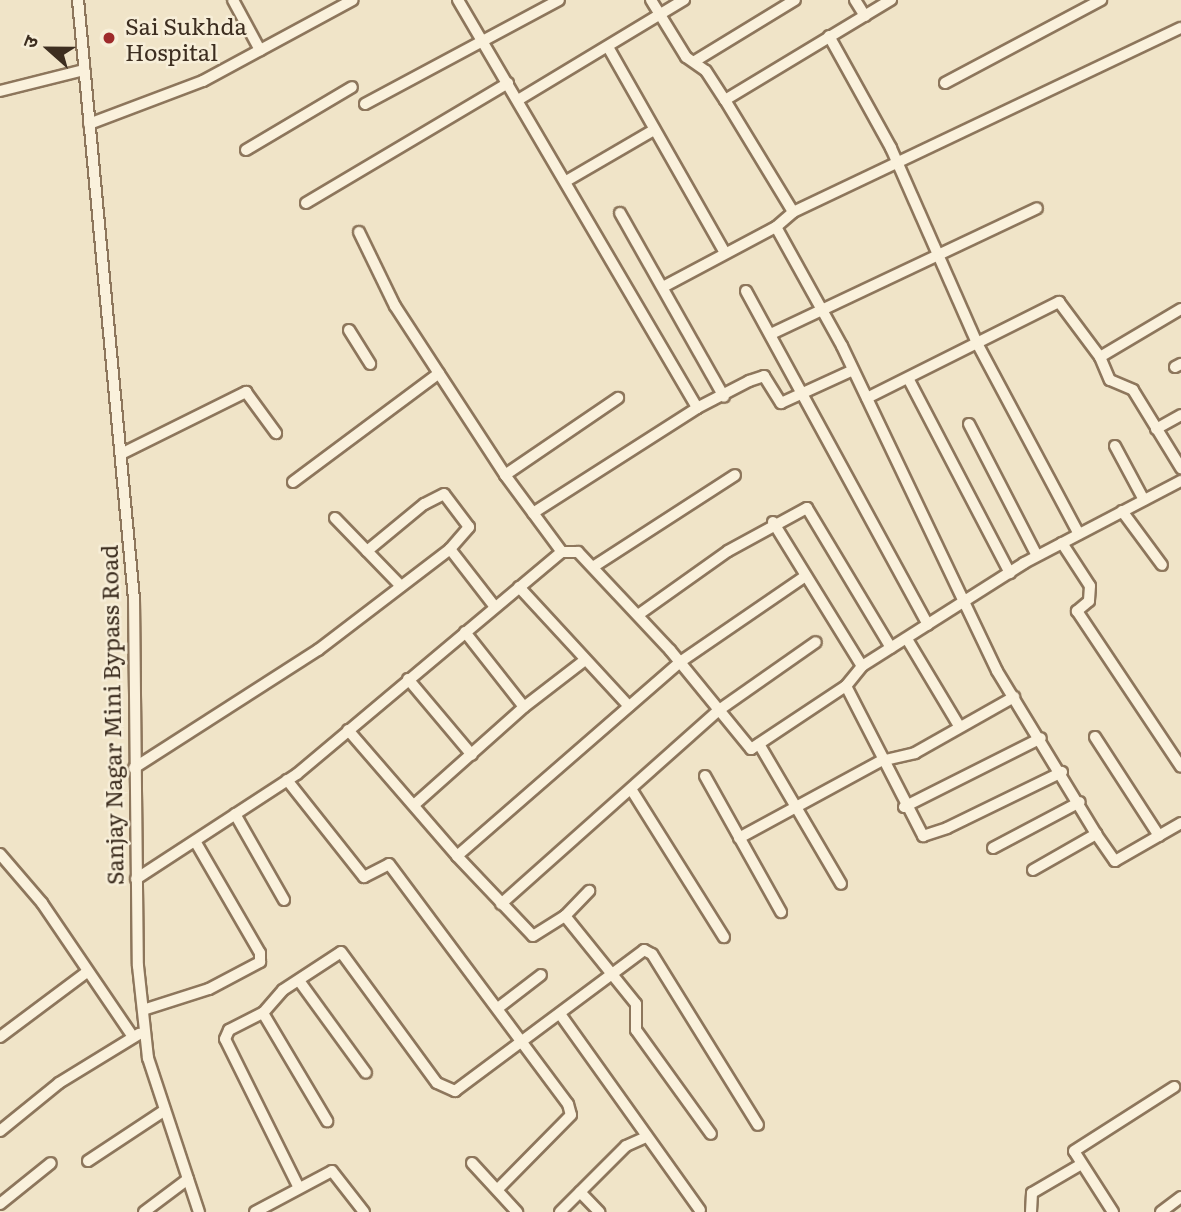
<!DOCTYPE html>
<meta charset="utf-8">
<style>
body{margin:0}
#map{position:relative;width:1181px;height:1212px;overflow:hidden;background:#f0e4c8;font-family:Literata,"Noto Sans Devanagari",serif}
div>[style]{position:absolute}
.roads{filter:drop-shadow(2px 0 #8d765c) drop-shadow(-2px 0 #8d765c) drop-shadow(0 2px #8d765c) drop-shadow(0 -2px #8d765c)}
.minor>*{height:10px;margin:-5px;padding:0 5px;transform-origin:5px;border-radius:5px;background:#faf1dc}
.dots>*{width:19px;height:19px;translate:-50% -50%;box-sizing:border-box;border:4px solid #f7eed8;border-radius:50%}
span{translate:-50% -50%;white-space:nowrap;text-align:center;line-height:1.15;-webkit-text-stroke:5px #f7eed8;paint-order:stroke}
.poi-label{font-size:23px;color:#3d2e20}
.left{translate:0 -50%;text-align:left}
.street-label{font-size:23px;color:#3d2e20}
.north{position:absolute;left:14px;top:14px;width:70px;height:70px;-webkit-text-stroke:5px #f7eed8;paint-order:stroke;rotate:291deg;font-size:19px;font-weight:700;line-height:28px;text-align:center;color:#3d2e20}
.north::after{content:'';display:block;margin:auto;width:24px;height:32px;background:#3d2e20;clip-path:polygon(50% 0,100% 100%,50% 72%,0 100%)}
</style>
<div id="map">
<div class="roads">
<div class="minor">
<i style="left:78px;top:0;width:602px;rotate:84.66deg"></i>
<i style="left:134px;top:599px;width:367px;rotate:89.4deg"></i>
<i style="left:138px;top:966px;width:93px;rotate:83.8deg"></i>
<i style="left:148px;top:1058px;width:162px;rotate:71.7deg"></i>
<i style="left:233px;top:0;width:57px;rotate:61.6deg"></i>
<i style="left:458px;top:0;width:473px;rotate:59.6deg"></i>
<i style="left:651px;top:0;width:67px;rotate:58.4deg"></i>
<i style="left:686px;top:57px;width:24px;rotate:35deg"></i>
<i style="left:706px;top:71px;width:35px;rotate:57deg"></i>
<i style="left:725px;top:100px;width:131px;rotate:58.7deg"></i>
<i style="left:855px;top:0;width:19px;rotate:58deg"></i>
<i style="left:829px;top:36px;width:128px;rotate:61deg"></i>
<i style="left:891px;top:148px;width:215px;rotate:66.2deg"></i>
<i style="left:978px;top:345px;width:214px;rotate:61.9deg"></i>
<i style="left:608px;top:47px;width:237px;rotate:60.4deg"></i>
<i style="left:695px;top:61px;width:117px;rotate:-31.4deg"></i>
<i style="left:945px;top:83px;width:177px;rotate:-28deg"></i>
<i style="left:0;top:91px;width:87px;rotate:-14deg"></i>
<i style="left:518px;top:100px;width:194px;rotate:-31.1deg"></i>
<i style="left:725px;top:100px;width:194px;rotate:-31.1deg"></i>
<i style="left:365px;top:104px;width:220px;rotate:-28.2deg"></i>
<i style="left:89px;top:124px;width:122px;rotate:-20.7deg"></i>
<i style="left:203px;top:81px;width:170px;rotate:-28.4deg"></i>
<i style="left:246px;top:150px;width:123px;rotate:-30.7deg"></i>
<i style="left:568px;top:180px;width:99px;rotate:-30.2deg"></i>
<i style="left:306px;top:203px;width:235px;rotate:-30.7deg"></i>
<i style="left:620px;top:213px;width:211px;rotate:60.5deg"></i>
<i style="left:776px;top:227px;width:136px;rotate:61deg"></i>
<i style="left:842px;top:346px;width:360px;rotate:64.5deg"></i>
<i style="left:997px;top:671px;width:191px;rotate:58.7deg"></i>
<i style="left:1096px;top:834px;width:33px;rotate:55deg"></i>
<i style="left:1115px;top:861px;width:76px;rotate:-29.9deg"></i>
<i style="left:359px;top:232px;width:82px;rotate:64.1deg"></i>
<i style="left:395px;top:306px;width:202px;rotate:56.9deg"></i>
<i style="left:505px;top:475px;width:96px;rotate:53.5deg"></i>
<i style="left:663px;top:287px;width:128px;rotate:-28deg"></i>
<i style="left:776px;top:227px;width:23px;rotate:-41deg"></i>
<i style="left:793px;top:212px;width:429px;rotate:-25.4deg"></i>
<i style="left:746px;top:291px;width:380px;rotate:61.4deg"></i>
<i style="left:349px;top:330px;width:40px;rotate:58deg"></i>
<i style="left:771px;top:334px;width:294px;rotate:-25.3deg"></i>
<i style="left:1100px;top:357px;width:94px;rotate:-30.7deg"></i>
<i style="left:1175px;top:367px;width:7px;rotate:-27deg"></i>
<i style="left:909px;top:380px;width:218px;rotate:62.4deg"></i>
<i style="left:867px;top:398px;width:215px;rotate:-26.6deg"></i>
<i style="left:1059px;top:302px;width:69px;rotate:53.3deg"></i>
<i style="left:1100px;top:357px;width:25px;rotate:67deg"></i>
<i style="left:1110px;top:380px;width:25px;rotate:23deg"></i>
<i style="left:1133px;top:390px;width:92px;rotate:58.4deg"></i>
<i style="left:969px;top:424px;width:148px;rotate:62.7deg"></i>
<i style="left:1156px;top:429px;width:29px;rotate:-29deg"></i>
<i style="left:1115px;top:446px;width:61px;rotate:61.8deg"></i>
<i style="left:121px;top:454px;width:140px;rotate:-26.4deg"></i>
<i style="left:246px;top:392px;width:51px;rotate:53.8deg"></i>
<i style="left:505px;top:475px;width:137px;rotate:-34.3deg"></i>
<i style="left:293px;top:482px;width:182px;rotate:-36.7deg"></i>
<i style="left:1122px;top:511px;width:67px;rotate:53.5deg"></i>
<i style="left:533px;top:513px;width:195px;rotate:-32.6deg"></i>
<i style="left:697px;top:408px;width:59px;rotate:-27.4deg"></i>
<i style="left:749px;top:381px;width:16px;rotate:-18deg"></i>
<i style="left:764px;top:376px;width:32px;rotate:58deg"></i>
<i style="left:781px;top:403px;width:77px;rotate:-24.6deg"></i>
<i style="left:335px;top:518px;width:95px;rotate:45.9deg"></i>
<i style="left:773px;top:522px;width:169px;rotate:58.3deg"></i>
<i style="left:1062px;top:543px;width:51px;rotate:56.9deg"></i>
<i style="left:1090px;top:586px;width:15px;rotate:94deg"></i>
<i style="left:1089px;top:601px;width:16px;rotate:140deg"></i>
<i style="left:1077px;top:611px;width:187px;rotate:56.3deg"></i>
<i style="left:450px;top:549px;width:73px;rotate:52.2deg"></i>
<i style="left:593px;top:567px;width:169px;rotate:-32.9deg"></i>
<i style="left:519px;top:587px;width:162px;rotate:47.3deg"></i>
<i style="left:638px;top:615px;width:110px;rotate:-35.4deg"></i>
<i style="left:728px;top:551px;width:90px;rotate:-28.6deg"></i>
<i style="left:807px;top:508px;width:163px;rotate:59deg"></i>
<i style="left:465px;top:632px;width:95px;rotate:51.8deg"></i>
<i style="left:907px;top:639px;width:101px;rotate:59.1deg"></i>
<i style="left:408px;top:679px;width:99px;rotate:49.9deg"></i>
<i style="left:846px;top:686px;width:169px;rotate:62.8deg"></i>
<i style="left:923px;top:836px;width:25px;rotate:-18deg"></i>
<i style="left:947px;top:828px;width:128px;rotate:-26deg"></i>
<i style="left:348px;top:730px;width:167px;rotate:49.1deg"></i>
<i style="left:457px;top:856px;width:296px;rotate:-41deg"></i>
<i style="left:680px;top:662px;width:150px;rotate:-34.4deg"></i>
<i style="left:1095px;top:737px;width:118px;rotate:57.1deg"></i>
<i style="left:759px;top:744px;width:162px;rotate:59.6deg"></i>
<i style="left:134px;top:768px;width:219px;rotate:-32.7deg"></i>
<i style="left:318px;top:650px;width:166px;rotate:-37.4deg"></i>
<i style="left:450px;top:549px;width:29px;rotate:-49deg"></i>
<i style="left:469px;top:527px;width:41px;rotate:-127.1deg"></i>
<i style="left:444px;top:494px;width:22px;rotate:153deg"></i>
<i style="left:424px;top:504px;width:74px;rotate:140.5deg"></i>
<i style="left:705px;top:776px;width:156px;rotate:60.8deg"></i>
<i style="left:287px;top:780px;width:124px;rotate:51.6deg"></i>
<i style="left:364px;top:877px;width:28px;rotate:-27deg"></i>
<i style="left:389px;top:864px;width:299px;rotate:53.3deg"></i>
<i style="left:568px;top:1104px;width:11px;rotate:75deg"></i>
<i style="left:571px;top:1115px;width:105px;rotate:134.6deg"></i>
<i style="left:631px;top:789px;width:175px;rotate:57.9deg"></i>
<i style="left:414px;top:805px;width:147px;rotate:-41.7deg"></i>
<i style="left:524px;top:707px;width:77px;rotate:-37.6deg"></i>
<i style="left:904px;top:807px;width:153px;rotate:-26.7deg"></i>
<i style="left:235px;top:814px;width:99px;rotate:60.3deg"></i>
<i style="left:739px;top:838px;width:162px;rotate:-28.5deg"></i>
<i style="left:881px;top:761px;width:35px;rotate:-13deg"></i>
<i style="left:915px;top:753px;width:114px;rotate:-29.5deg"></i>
<i style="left:993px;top:848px;width:98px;rotate:-27.9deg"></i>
<i style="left:0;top:854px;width:65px;rotate:49.4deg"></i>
<i style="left:42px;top:903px;width:162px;rotate:55.8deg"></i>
<i style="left:457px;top:856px;width:110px;rotate:46.5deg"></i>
<i style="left:533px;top:936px;width:38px;rotate:-32deg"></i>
<i style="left:565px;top:916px;width:35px;rotate:-46deg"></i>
<i style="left:1033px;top:870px;width:73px;rotate:-29.7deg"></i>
<i style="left:136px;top:879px;width:192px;rotate:-33.1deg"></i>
<i style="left:297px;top:774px;width:346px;rotate:-40deg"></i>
<i style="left:562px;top:552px;width:16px"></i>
<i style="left:578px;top:552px;width:134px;rotate:46.8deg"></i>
<i style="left:670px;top:650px;width:128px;rotate:50.7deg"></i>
<i style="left:751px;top:749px;width:114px;rotate:-33.6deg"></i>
<i style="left:846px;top:686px;width:26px;rotate:-51deg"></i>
<i style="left:862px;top:666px;width:192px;rotate:-32.4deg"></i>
<i style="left:1024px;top:563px;width:177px;rotate:-27.6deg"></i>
<i style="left:501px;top:904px;width:292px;rotate:-41.7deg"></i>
<i style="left:719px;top:710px;width:118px;rotate:-35deg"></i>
<i style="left:565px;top:916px;width:113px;rotate:51.1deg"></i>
<i style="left:636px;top:1004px;width:26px;rotate:90deg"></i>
<i style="left:636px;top:1030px;width:128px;rotate:54.2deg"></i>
<i style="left:300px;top:982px;width:112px;rotate:54deg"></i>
<i style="left:498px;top:1008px;width:54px;rotate:-37.5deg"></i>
<i style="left:143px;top:1010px;width:69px;rotate:-17.7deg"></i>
<i style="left:209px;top:989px;width:58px;rotate:-27.9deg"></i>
<i style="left:260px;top:962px;width:9px;rotate:-90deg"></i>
<i style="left:260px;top:953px;width:129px;rotate:-120.1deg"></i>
<i style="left:263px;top:1013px;width:126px;rotate:59.3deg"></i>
<i style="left:560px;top:1014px;width:241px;rotate:54.5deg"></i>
<i style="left:0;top:1037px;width:109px;rotate:-36.8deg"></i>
<i style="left:0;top:1131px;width:76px;rotate:-39.1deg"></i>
<i style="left:59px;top:1083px;width:94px;rotate:-31.5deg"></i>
<i style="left:88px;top:1161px;width:92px;rotate:-33.5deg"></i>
<i style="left:472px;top:1163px;width:67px;rotate:47.4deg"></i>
<i style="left:298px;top:1186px;width:164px;rotate:-116.4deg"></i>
<i style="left:225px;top:1039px;width:10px;rotate:-66deg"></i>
<i style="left:229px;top:1030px;width:38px;rotate:-27deg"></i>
<i style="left:263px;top:1013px;width:30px;rotate:-49deg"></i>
<i style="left:283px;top:990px;width:69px;rotate:-33.2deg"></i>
<i style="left:341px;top:952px;width:162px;rotate:53.8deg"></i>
<i style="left:437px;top:1083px;width:20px;rotate:24deg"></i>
<i style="left:455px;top:1091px;width:236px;rotate:-36.7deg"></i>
<i style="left:644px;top:950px;width:9px;rotate:27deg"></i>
<i style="left:652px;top:954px;width:201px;rotate:58.2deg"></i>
<i style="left:580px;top:1192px;width:28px;rotate:46deg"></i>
<i style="left:0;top:1204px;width:65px;rotate:-38.8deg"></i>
<i style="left:144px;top:1212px;width:55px;rotate:-36.9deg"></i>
<i style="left:255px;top:1212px;width:87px;rotate:-28deg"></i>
<i style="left:332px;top:1171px;width:52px;rotate:52deg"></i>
<i style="left:560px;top:1212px;width:93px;rotate:-45deg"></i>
<i style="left:626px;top:1146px;width:22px;rotate:-24deg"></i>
<i style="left:1031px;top:1212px;width:19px;rotate:-87deg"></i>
<i style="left:1032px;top:1193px;width:56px;rotate:-30.3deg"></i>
<i style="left:1113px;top:1212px;width:72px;rotate:-122.6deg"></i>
<i style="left:1074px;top:1151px;width:119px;rotate:-32.6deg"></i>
<i style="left:1161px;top:1212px;width:25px;rotate:-37deg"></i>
</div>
</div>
<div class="dots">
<i style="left:109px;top:38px;background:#9e2a2b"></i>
</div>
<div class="poi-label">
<span class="left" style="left:125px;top:38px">Sai Sukhda<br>Hospital</span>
</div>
<div class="street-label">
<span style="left:111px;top:715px;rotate:-91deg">Sanjay Nagar Mini Bypass Road</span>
</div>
<div class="north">उ</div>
</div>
